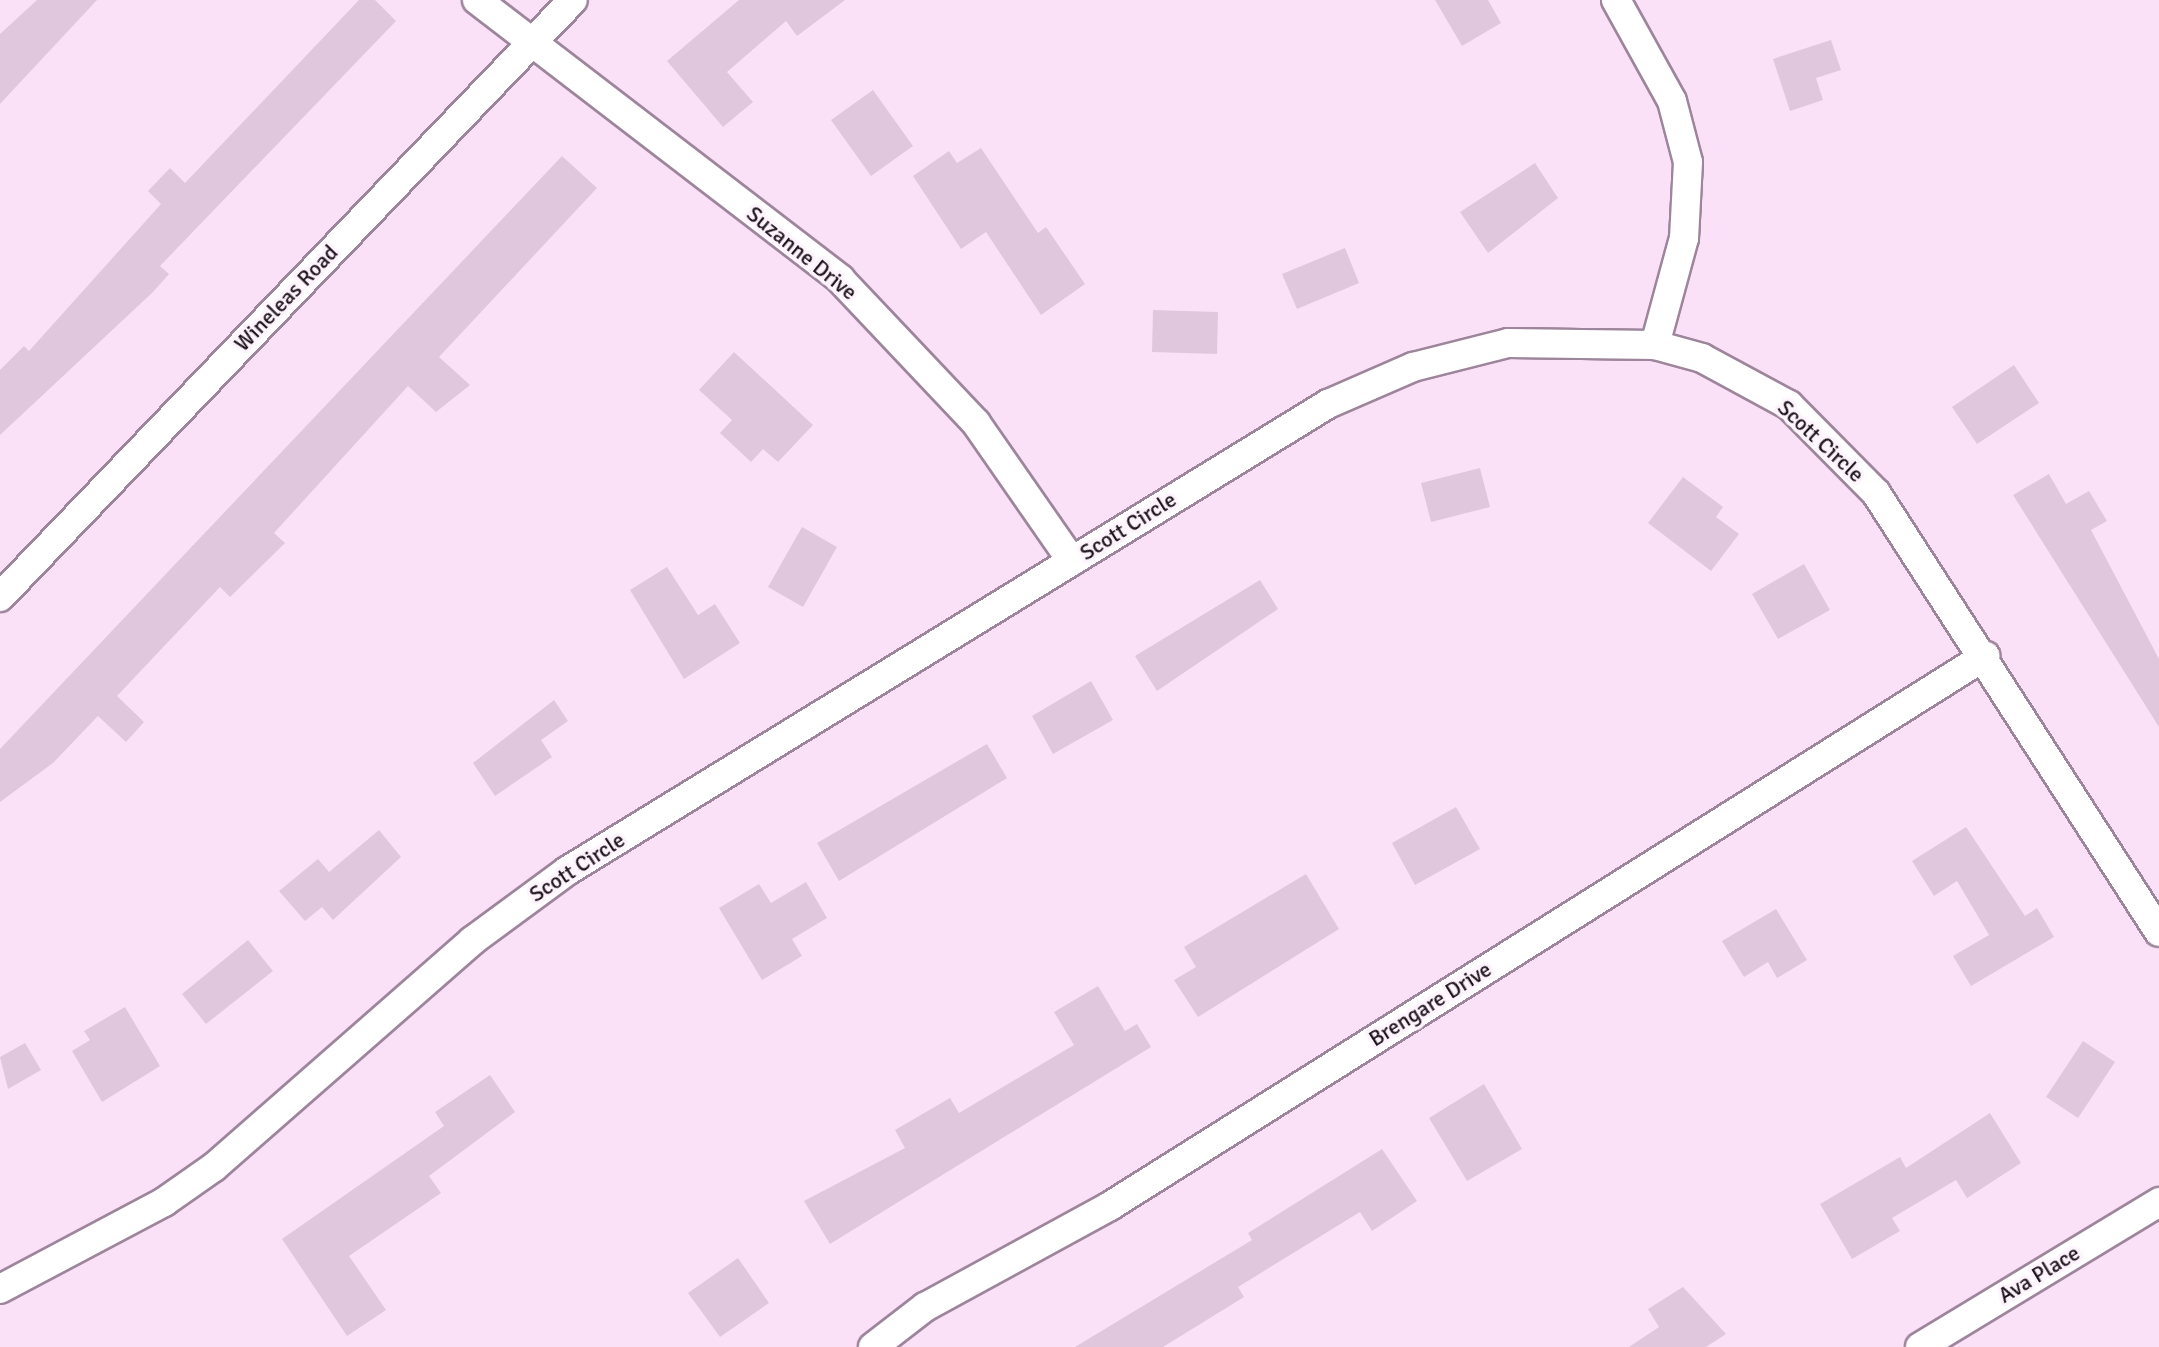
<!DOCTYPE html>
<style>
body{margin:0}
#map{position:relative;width:2159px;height:1347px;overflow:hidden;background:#fbe1f8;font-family:Signika,sans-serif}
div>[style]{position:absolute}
.building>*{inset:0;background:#e1c7de}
.roads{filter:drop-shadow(2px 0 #9d859b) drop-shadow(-2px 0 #9d859b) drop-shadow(0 2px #9d859b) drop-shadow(0 -2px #9d859b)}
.minor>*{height:28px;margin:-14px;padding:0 14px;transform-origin:14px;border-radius:14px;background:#fff}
span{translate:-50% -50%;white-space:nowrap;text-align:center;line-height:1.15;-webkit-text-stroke:7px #fef4fd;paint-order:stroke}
.street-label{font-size:22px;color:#1c131b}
</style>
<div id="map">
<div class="building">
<i style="clip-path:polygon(37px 0,97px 0,0 104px,0 34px)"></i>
<i style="clip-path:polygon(359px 0,375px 0,396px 21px,160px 266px,169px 274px,153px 292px,0 435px,0 370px,24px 346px,29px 351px,161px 204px,148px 191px,170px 168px,185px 183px)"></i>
<i style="clip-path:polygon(739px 0,845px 0,797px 36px,786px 21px,727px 72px,753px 102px,723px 127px,667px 61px)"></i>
<i style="clip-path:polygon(1435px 0,1488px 0,1501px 23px,1462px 46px)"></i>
<i style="clip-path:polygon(1831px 40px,1841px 70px,1816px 78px,1823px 100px,1790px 111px,1773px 59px)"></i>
<i style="clip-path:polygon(873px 90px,913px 146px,871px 176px,831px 120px)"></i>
<i style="clip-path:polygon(981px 148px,1038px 233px,1046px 227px,1085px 284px,1041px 315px,986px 232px,961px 249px,913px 176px,949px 151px,957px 163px)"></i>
<i style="clip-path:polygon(562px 156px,597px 188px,439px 357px,470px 385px,436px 412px,408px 386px,274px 533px,285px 543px,230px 597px,220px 587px,117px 696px,144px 722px,126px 742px,98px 716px,53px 763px,0 802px,0 749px)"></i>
<i style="clip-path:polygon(1535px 163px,1558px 198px,1488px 253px,1460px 212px)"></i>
<i style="clip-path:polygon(1345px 248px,1359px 283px,1297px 309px,1282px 274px)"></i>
<i style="clip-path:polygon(1153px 310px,1218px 312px,1217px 354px,1152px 352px)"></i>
<i style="clip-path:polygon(734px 352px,813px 425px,778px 462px,763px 449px,751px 462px,720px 433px,732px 420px,699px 390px)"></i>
<i style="clip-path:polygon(2014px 365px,2039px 403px,1977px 444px,1952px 407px)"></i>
<i style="clip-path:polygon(1480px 468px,1490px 507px,1431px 522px,1421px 483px)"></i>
<i style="clip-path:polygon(2049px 474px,2066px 504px,2089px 491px,2107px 521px,2091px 530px,2159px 659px,2159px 727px,2013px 495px)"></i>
<i style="clip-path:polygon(1683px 477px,1723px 507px,1716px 517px,1739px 534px,1711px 571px,1648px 523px)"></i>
<i style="clip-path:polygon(802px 527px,837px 547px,803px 607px,768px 587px)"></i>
<i style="clip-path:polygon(1804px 564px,1830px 610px,1778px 639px,1752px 594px)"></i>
<i style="clip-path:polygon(667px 567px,698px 615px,715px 604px,740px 643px,684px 679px,630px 590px)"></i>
<i style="clip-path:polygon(1260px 580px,1278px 609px,1157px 691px,1135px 656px)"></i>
<i style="clip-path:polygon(1091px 681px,1113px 720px,1053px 754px,1032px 716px)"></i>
<i style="clip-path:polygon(554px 700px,568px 721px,541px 740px,552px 757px,495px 796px,473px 763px)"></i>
<i style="clip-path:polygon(987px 744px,1007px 778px,839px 881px,817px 843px)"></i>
<i style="clip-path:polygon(1456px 807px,1480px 849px,1415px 885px,1392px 843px)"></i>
<i style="clip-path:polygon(1966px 827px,2025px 916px,2037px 908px,2054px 937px,1971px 986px,1953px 956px,1989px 935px,1957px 881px,1934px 896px,1912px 861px)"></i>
<i style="clip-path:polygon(379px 830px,401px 857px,333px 920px,322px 907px,305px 921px,279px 891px,318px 859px,329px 872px)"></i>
<i style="clip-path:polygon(1306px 874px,1339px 929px,1198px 1017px,1174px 980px,1196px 967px,1184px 947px)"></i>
<i style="clip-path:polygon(806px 882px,827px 918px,792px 939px,802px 956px,762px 980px,719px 908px,759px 884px,771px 903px)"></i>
<i style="clip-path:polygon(1776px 909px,1807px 960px,1777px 978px,1768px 962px,1744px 977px,1722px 941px)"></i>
<i style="clip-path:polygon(248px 940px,273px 971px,206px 1024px,182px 994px)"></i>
<i style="clip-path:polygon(1098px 986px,1125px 1031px,1137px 1024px,1151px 1047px,830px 1244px,804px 1201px,905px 1148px,895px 1130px,950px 1098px,959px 1113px,1074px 1045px,1054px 1012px)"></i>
<i style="clip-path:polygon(125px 1007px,160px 1066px,102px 1102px,72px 1051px,90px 1040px,84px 1031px)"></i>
<i style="clip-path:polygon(2083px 1041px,2115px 1062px,2078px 1118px,2046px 1097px)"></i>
<i style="clip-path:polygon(25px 1043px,41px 1070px,8px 1089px,0 1057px)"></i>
<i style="clip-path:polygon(490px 1075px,515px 1112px,429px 1176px,441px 1193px,349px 1256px,386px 1310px,347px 1336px,282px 1239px,444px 1126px,435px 1112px)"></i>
<i style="clip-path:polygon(1484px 1084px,1522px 1149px,1467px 1181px,1429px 1118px)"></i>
<i style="clip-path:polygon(1990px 1113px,2021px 1163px,1967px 1198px,1956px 1180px,1892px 1218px,1900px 1231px,1852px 1259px,1820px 1204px,1900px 1157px,1906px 1168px)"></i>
<i style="clip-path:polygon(1382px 1149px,1417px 1201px,1372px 1231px,1360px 1212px,1238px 1287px,1244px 1297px,1163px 1347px,1075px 1347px,1252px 1240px,1248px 1233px)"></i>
<i style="clip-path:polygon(738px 1258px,769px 1303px,720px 1337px,688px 1293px)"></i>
<i style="clip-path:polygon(1683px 1287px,1726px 1334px,1706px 1347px,1629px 1347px,1659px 1327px,1648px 1309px)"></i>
</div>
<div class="roads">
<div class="minor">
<i style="left:477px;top:0;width:458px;rotate:37.5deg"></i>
<i style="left:840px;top:279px;width:198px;rotate:46.6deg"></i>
<i style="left:976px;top:423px;width:168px;rotate:55.2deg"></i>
<i style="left:1616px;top:0;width:115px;rotate:61deg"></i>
<i style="left:1672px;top:101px;width:63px;rotate:75.3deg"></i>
<i style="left:1688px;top:162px;width:76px;rotate:93deg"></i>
<i style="left:1684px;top:238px;width:111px;rotate:105.2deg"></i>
<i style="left:0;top:597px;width:827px;rotate:-46.18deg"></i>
<i style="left:0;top:1289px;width:186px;rotate:-27.9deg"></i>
<i style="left:164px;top:1202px;width:61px;rotate:-35deg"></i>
<i style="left:214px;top:1167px;width:343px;rotate:-41.2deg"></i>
<i style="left:472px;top:941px;width:118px;rotate:-36.4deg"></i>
<i style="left:567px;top:871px;width:893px;rotate:-31.54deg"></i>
<i style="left:1328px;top:404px;width:93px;rotate:-23.5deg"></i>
<i style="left:1413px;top:367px;width:98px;rotate:-14.2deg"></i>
<i style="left:1508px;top:343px;width:147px;rotate:0.8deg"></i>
<i style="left:1655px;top:345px;width:49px;rotate:15.5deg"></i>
<i style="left:1702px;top:358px;width:99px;rotate:28.4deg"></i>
<i style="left:1789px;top:405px;width:124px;rotate:45.3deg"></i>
<i style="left:1876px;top:493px;width:522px;rotate:57.19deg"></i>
<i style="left:873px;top:1347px;width:66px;rotate:-37.6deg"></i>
<i style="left:925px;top:1307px;width:211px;rotate:-28.6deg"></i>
<i style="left:1110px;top:1206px;width:1034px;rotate:-32.15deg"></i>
<i style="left:1920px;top:1347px;width:280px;rotate:-31.2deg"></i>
</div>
</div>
<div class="street-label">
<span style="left:802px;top:253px;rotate:39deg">Suzanne Drive</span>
<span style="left:286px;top:298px;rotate:-46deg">Wineleas Road</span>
<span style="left:1821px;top:441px;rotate:43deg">Scott Circle</span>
<span style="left:1128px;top:526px;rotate:-32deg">Scott Circle</span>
<span style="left:577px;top:867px;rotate:-33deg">Scott Circle</span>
<span style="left:1430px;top:1004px;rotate:-32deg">Brengare Drive</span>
<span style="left:2039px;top:1274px;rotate:-31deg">Ava Place</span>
</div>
</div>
